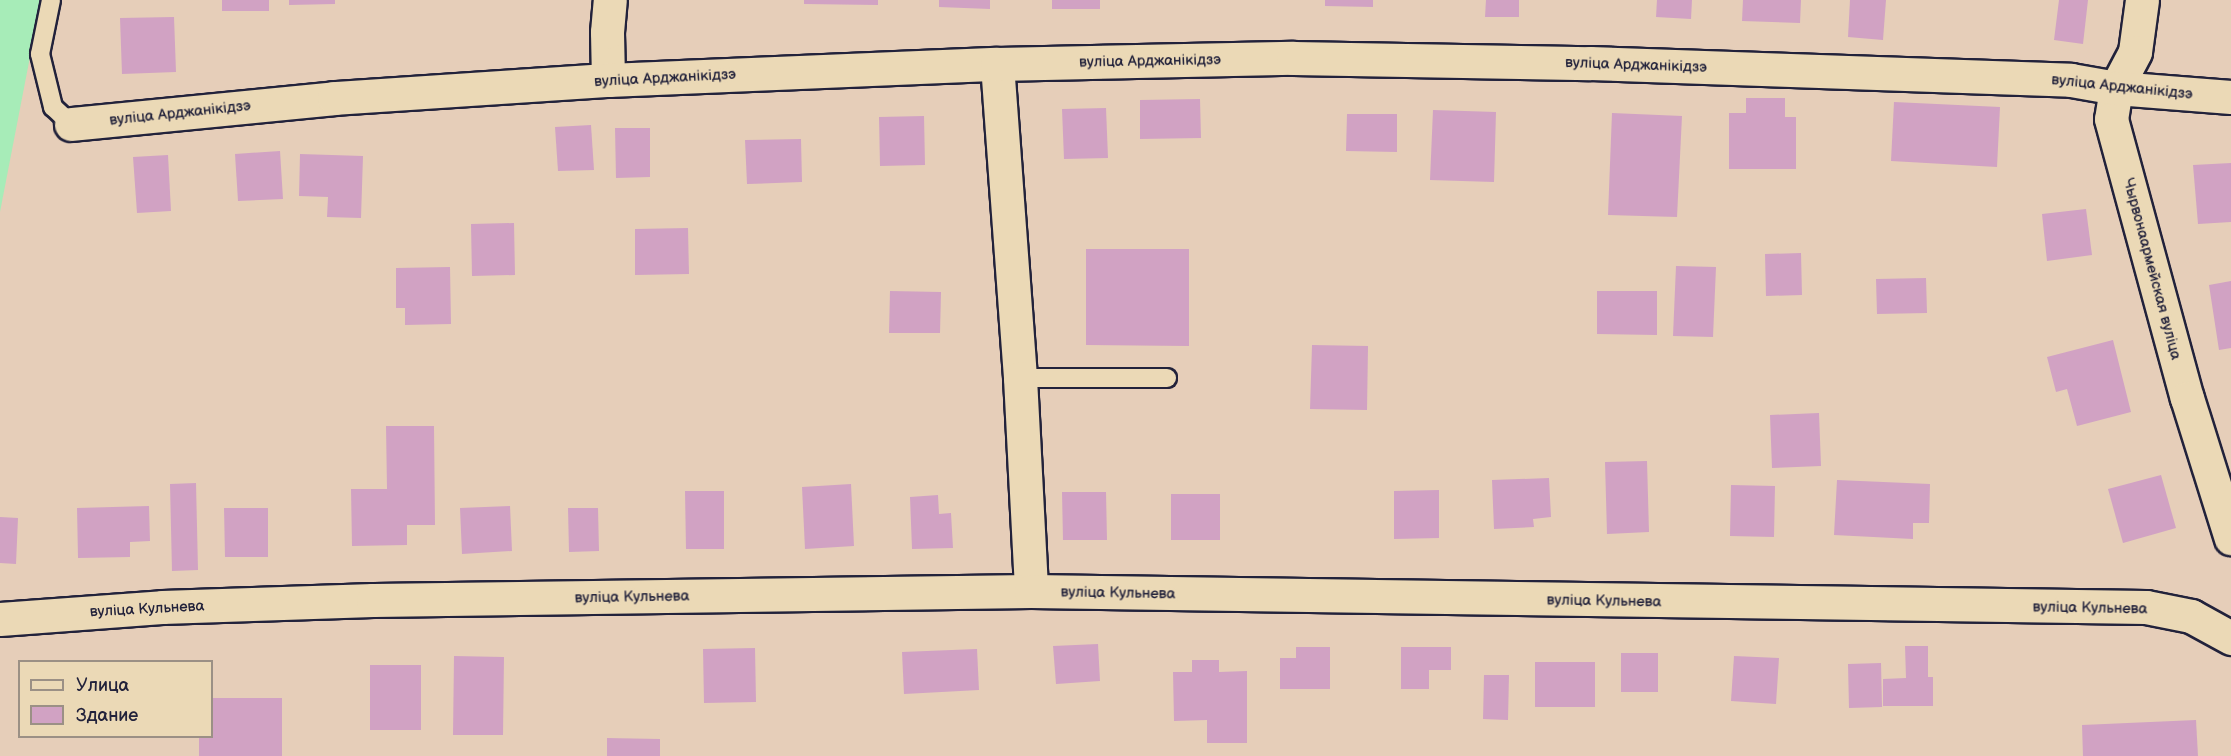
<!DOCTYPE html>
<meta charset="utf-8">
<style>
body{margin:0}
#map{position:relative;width:2231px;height:756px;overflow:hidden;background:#e6ceb9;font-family:"Balsamiq Sans",sans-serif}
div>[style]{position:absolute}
.green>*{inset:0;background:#a7ecb8}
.building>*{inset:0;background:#d1a2c3}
.roads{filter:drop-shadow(2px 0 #22223b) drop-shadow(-2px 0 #22223b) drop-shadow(0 2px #22223b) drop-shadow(0 -2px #22223b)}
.service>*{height:18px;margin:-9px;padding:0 9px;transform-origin:9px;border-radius:9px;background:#ebd9b6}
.minor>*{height:33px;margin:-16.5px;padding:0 16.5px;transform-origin:16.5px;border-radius:16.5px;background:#ebd9b6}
.tertiary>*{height:33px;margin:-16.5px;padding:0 16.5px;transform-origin:16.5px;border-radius:16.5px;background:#ebd9b6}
span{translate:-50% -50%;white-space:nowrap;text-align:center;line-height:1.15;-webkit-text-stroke:5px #ebd9b6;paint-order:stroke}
.street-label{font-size:15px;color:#22223b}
.legend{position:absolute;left:18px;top:660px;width:195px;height:78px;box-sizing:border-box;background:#ebd9b6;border:2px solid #9b9085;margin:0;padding:8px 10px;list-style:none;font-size:18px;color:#22223b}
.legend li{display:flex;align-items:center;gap:12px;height:30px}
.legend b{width:30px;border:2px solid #9b9085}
</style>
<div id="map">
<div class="green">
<i style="clip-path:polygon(0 0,41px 0,0 212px)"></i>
</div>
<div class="building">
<i style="clip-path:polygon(222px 0,269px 0,269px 11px,222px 11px)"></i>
<i style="clip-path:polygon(289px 0,335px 0,335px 4px,289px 5px)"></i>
<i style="clip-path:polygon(804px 0,878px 0,878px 5px,804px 4px)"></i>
<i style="clip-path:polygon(939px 0,990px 0,990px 9px,939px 7px)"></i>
<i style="clip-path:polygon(1052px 0,1100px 0,1100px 9px,1052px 9px)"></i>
<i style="clip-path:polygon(1325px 0,1373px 0,1373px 7px,1325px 6px)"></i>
<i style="clip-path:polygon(1486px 0,1519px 0,1519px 17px,1485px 17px)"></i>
<i style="clip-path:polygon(1657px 0,1692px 0,1691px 19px,1656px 17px)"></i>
<i style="clip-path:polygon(1743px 0,1801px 0,1800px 23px,1742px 21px)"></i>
<i style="clip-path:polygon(1850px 0,1886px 0,1883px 40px,1848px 37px)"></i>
<i style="clip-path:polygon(2059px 0,2088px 0,2083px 44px,2054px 40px)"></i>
<i style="clip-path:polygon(174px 17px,176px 72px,122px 74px,120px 18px)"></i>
<i style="clip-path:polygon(1746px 98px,1785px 98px,1785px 117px,1796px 117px,1796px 169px,1729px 169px,1729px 113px,1746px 113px)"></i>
<i style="clip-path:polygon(1200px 99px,1201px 138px,1140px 139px,1140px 100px)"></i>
<i style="clip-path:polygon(1894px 102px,2000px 107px,1997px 167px,1891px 161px)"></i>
<i style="clip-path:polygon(1106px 108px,1108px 158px,1064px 159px,1062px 109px)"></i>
<i style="clip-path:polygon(1433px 110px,1496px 112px,1494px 182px,1430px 180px)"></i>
<i style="clip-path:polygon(1612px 113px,1682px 116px,1677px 217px,1608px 215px)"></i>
<i style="clip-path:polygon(1347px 114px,1397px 114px,1397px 152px,1346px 151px)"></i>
<i style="clip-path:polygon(924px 116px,925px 165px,880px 166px,879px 117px)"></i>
<i style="clip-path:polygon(591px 125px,594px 170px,558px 171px,555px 127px)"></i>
<i style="clip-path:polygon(615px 128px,650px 128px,650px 177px,616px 178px)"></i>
<i style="clip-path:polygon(801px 139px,802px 182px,747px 184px,745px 140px)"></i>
<i style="clip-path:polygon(280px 151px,283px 199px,238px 201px,235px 154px)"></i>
<i style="clip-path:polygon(300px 154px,363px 156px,361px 218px,327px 217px,328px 197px,299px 196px)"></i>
<i style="clip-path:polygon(168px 155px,171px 211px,137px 213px,133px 157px)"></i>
<i style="clip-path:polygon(2231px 163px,2231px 222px,2198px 224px,2193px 165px)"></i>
<i style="clip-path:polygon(2086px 209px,2092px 255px,2047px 261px,2042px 214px)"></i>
<i style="clip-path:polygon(514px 223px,515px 275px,472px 276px,471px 224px)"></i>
<i style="clip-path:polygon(688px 228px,689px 274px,635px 275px,635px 229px)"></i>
<i style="clip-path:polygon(1086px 249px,1189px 249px,1189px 346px,1086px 345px)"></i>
<i style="clip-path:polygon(1801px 253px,1802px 295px,1766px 296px,1765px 254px)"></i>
<i style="clip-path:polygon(1676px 266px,1716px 267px,1713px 337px,1673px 336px)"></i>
<i style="clip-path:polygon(450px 267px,451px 324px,405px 325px,405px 308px,396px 308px,396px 268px)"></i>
<i style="clip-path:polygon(1926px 278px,1927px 313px,1877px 314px,1876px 279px)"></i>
<i style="clip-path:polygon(2231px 281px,2231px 348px,2219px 350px,2209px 285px)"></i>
<i style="clip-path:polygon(890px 291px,941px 292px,940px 333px,889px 333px)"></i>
<i style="clip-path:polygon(1597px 291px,1657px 291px,1657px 335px,1597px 334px)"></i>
<i style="clip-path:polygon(2113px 340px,2131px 412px,2077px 426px,2067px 389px,2056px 392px,2047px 357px)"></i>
<i style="clip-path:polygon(1312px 345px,1368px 346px,1367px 410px,1310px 409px)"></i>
<i style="clip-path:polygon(1819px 413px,1821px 466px,1772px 468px,1770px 415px)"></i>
<i style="clip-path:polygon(386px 426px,434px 426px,435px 525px,407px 525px,407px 545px,352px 546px,351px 489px,387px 489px)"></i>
<i style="clip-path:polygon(1647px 461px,1649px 532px,1607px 534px,1605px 462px)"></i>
<i style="clip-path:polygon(2161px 475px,2176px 528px,2123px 543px,2108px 489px)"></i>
<i style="clip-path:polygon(1549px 478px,1551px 517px,1533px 519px,1534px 527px,1494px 529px,1492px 480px)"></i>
<i style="clip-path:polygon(1837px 480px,1930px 484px,1929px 523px,1913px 523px,1913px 539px,1834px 535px)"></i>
<i style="clip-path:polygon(196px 483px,198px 570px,172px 571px,170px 484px)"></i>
<i style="clip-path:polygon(851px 484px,854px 546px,805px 549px,802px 487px)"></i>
<i style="clip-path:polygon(1731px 485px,1775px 486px,1774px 537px,1730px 536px)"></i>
<i style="clip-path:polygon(1439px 490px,1439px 538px,1394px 539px,1394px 491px)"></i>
<i style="clip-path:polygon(685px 491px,724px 491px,724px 549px,686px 549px)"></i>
<i style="clip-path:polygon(1062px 492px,1106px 492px,1107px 540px,1063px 540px)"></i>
<i style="clip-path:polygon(1171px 494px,1220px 494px,1220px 540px,1171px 540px)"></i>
<i style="clip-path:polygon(938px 495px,939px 514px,951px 513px,953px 548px,912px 549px,910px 497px)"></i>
<i style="clip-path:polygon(149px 506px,150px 541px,130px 542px,130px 557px,78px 558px,77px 508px)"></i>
<i style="clip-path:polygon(510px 506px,512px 551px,462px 554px,460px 508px)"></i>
<i style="clip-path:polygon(224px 508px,268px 508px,268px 557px,225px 557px)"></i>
<i style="clip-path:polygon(568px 508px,598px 508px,599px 551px,569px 552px)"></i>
<i style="clip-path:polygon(0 517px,18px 518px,16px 564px,0 563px)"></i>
<i style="clip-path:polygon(1098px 644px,1100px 681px,1056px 684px,1053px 646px)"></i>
<i style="clip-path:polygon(1905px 646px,1928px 646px,1928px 677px,1933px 677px,1933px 706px,1883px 706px,1883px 679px,1906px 678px)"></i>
<i style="clip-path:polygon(1296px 647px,1330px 647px,1330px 689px,1280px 689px,1280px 658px,1296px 658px)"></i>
<i style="clip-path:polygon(1401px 647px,1451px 647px,1451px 670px,1429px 670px,1429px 689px,1401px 689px)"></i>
<i style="clip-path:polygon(755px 648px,756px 702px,704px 703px,703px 649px)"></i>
<i style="clip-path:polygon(977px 649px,979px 690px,904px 694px,902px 652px)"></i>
<i style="clip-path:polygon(1621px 653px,1658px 653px,1658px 692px,1621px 692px)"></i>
<i style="clip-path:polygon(454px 656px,504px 657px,503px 735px,453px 735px)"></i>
<i style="clip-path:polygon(1734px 656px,1779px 658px,1776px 704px,1731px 701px)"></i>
<i style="clip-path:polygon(1192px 660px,1219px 660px,1219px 672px,1247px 671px,1247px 743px,1207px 743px,1207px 720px,1174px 721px,1173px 672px,1192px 672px)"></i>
<i style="clip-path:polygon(1535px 662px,1595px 662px,1595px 707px,1535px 707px)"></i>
<i style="clip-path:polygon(1881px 663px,1882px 707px,1849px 708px,1848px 664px)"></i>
<i style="clip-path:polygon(370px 665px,421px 665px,421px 730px,370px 730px)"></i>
<i style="clip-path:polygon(1484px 675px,1509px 675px,1508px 720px,1483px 719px)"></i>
<i style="clip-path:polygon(212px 698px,282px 698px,282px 756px,199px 756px,199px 736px,212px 736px)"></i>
<i style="clip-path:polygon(2196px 720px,2198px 756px,2083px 756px,2082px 725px)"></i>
<i style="clip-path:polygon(607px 738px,660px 739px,660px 756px,607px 756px)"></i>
</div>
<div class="roads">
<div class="service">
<i style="left:51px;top:0;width:55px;rotate:101.5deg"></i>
<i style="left:40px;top:54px;width:55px;rotate:76.2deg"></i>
<i style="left:53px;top:107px;width:25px;rotate:43deg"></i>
<i style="left:1020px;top:378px;width:147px"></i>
</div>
<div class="minor">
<i style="left:2142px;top:0;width:52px;rotate:97.7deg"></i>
<i style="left:2135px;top:52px;width:41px;rotate:117.8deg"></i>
<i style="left:2116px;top:88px;width:31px;rotate:99deg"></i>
<i style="left:2111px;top:119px;width:289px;rotate:74.8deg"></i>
<i style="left:2187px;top:398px;width:147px;rotate:72.6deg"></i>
<i style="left:997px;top:64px;width:315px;rotate:85.8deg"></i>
<i style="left:1020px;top:378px;width:213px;rotate:87deg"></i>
<i style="left:608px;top:80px;width:48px;rotate:-91.2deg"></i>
<i style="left:607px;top:32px;width:32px;rotate:-85deg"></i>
<i style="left:71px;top:124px;width:264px;rotate:-5.6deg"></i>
<i style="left:334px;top:98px;width:275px;rotate:-3.8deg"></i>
<i style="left:608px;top:80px;width:389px;rotate:-2.4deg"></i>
<i style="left:997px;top:64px;width:296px;rotate:-1.2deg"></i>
<i style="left:1293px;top:58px;width:297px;rotate:1deg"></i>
<i style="left:1590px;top:63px;width:481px;rotate:2deg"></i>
<i style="left:2071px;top:80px;width:46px;rotate:10.1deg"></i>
<i style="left:2116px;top:88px;width:115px;rotate:4.5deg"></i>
</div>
<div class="tertiary">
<i style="left:0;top:619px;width:162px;rotate:-4.2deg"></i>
<i style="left:162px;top:607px;width:211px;rotate:-1.9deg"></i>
<i style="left:373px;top:600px;width:658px;rotate:-0.78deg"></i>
<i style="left:1031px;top:591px;width:1115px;rotate:0.82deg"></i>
<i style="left:2146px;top:607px;width:46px;rotate:11.3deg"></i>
<i style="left:2191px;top:616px;width:46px;rotate:28.8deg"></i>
</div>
</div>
<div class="street-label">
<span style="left:1150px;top:61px;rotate:-1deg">вуліца Арджанікідзэ</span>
<span style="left:1636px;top:65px;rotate:2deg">вуліца Арджанікідзэ</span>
<span style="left:665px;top:78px;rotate:-3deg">вуліца Арджанікідзэ</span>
<span style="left:2122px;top:87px;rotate:6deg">вуліца Арджанікідзэ</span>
<span style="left:180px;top:113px;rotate:-6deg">вуліца Арджанікідзэ</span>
<span style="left:2152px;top:269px;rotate:75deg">Чырвонаармейская вуліца</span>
<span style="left:1118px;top:593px;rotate:1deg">вуліца Кульнева</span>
<span style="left:632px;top:597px;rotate:-1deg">вуліца Кульнева</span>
<span style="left:1604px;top:601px;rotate:1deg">вуліца Кульнева</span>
<span style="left:2090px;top:608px;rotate:1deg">вуліца Кульнева</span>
<span style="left:147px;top:609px;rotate:-3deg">вуліца Кульнева</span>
</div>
<ul class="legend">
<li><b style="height:8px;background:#ebd9b6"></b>Улица</li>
<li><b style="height:16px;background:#d1a2c3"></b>Здание</li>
</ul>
</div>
